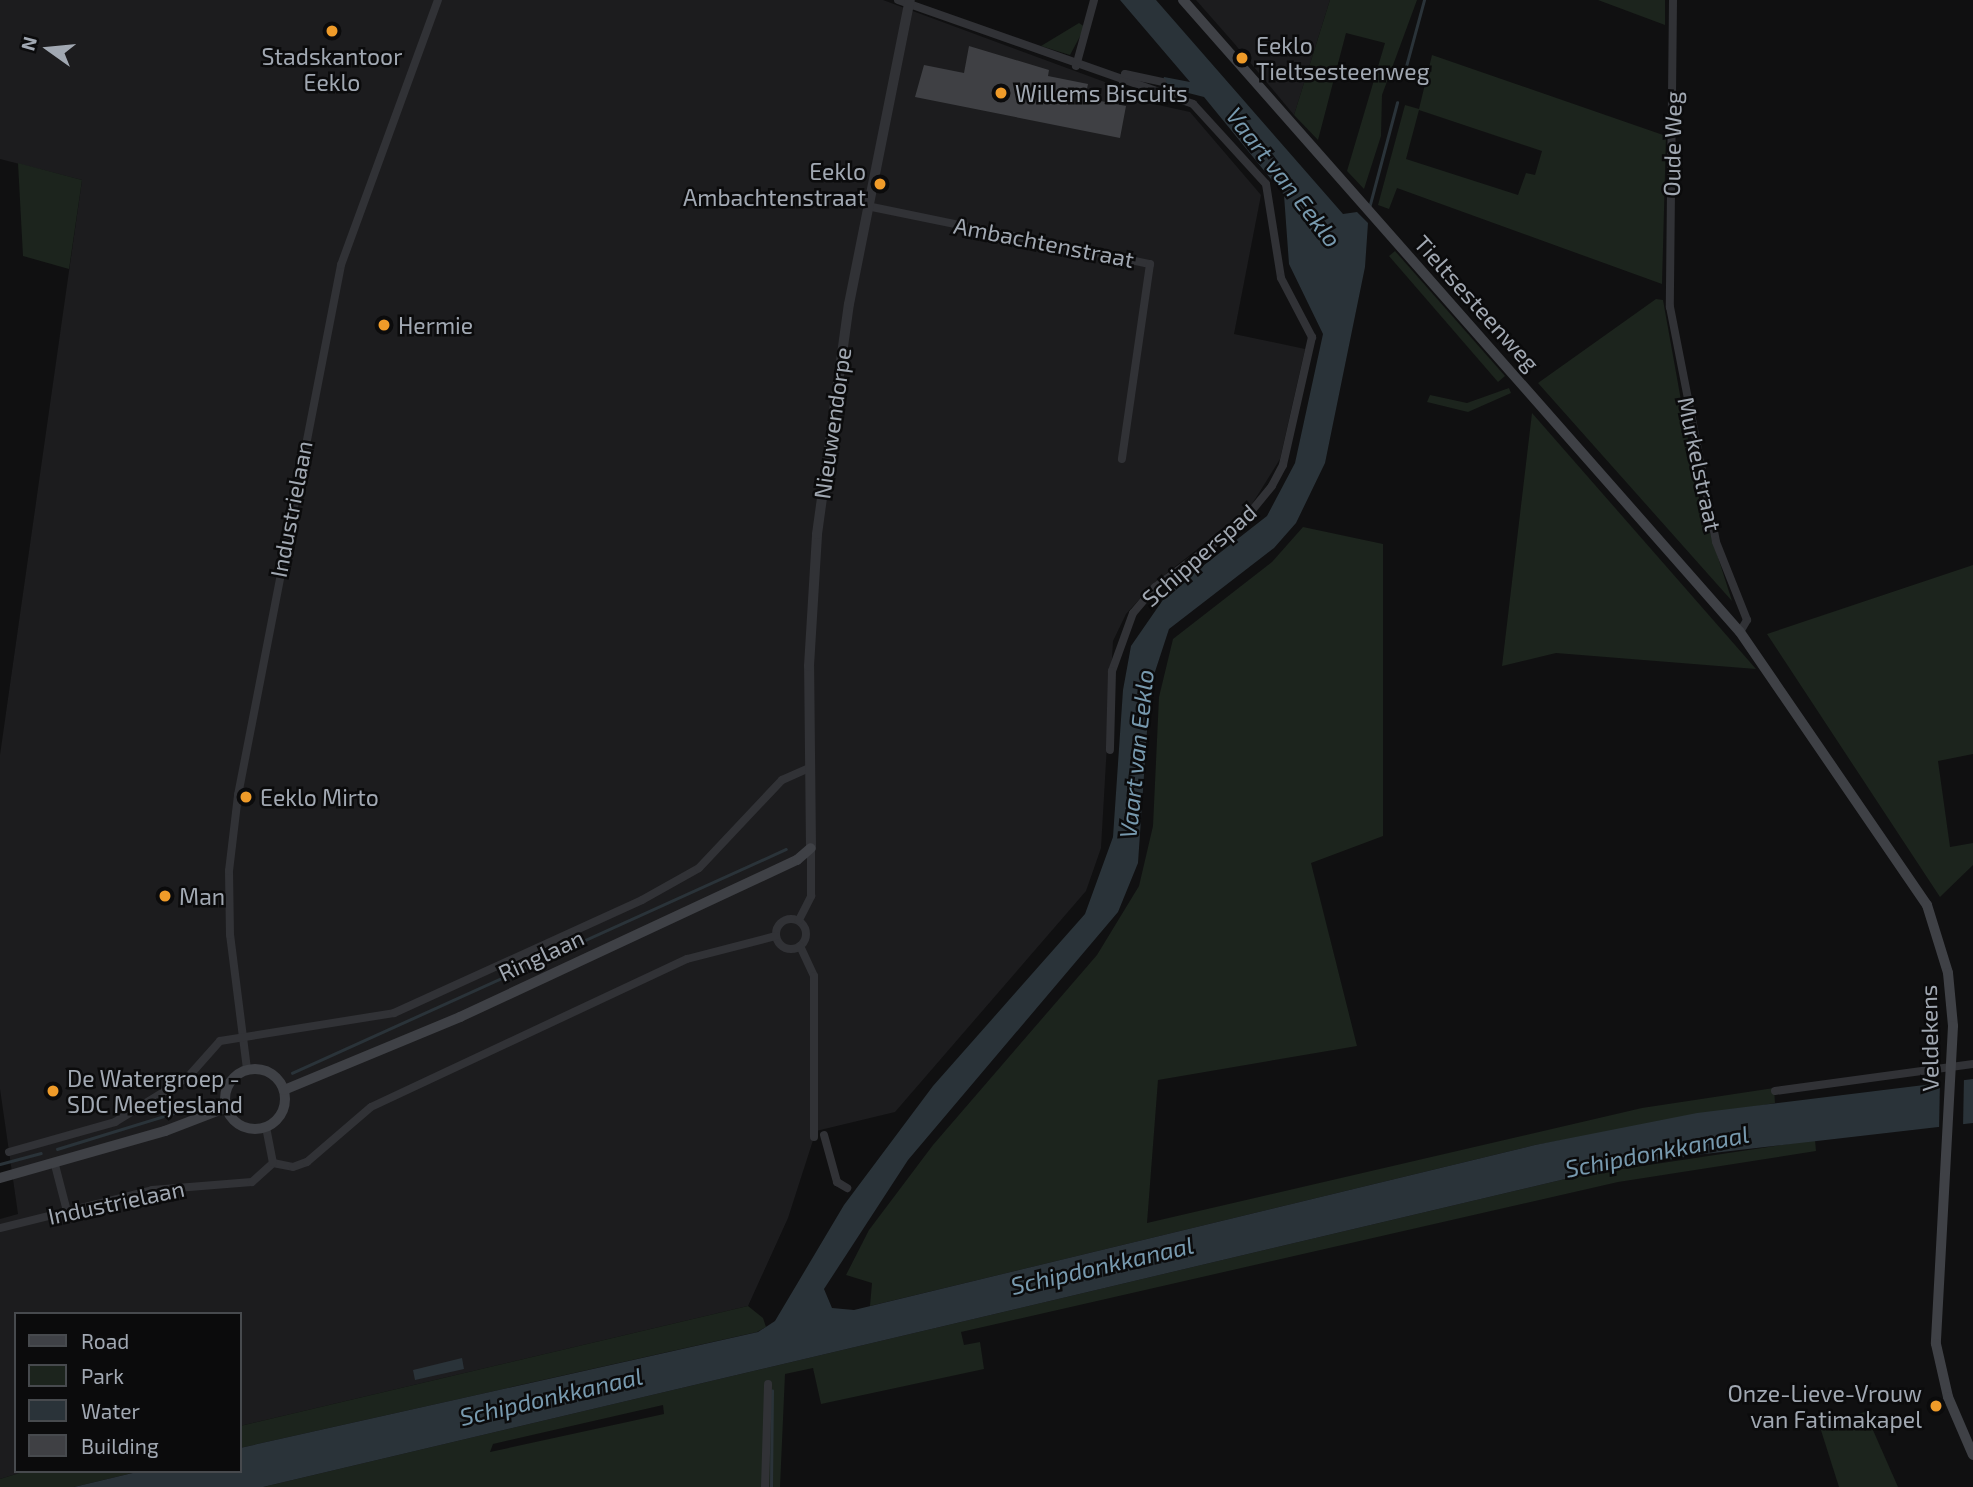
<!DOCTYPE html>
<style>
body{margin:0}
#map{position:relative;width:1973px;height:1487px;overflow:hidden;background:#101011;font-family:"Exo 2",sans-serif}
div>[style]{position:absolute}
.built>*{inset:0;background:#1c1c1e}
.green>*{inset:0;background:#1c241d}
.water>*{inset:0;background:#2a3339}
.pier>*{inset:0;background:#101011}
.stream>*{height:2.5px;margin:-1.25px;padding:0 1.25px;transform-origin:1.25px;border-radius:1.25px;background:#2a3339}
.building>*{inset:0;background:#3f4044}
.minor>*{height:8px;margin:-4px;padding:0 4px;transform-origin:4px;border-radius:4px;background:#313236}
.minor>.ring{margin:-4px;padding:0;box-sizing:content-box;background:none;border:8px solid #313236;border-radius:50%}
.tertiary>*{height:10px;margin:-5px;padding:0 5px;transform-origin:5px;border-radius:5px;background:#313236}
.secondary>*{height:10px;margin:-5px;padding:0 5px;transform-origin:5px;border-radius:5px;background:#3f4146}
.secondary>.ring{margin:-5px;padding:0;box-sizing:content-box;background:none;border:10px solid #3f4146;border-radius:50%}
.dots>*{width:19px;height:19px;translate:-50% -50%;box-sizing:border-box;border:4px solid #0b0b0c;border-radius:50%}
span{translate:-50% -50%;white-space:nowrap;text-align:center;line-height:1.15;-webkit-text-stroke:5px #0b0b0c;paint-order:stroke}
.poi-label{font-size:23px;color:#a1a8b2}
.left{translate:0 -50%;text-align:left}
.right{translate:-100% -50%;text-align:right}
.street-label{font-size:23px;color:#a1a8b2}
.water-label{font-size:24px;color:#7799ae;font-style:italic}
.legend{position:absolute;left:14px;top:1312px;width:228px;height:161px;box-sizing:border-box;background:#0b0b0c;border:2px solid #474a4e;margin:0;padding:9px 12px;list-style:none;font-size:21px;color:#a1a8b2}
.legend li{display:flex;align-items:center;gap:14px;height:35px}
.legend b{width:35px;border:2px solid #474a4e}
.north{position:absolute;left:14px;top:14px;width:70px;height:70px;-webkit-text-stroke:5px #0b0b0c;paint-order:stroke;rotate:285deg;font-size:19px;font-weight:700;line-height:28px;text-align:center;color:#a1a8b2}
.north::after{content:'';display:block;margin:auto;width:24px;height:32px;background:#a1a8b2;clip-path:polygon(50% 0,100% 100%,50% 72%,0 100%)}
</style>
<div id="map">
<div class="built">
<i style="clip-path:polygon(0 0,883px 0,1132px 92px,1131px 99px,1190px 112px,1261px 195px,1234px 334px,1305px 349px,1280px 459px,1249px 509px,1154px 583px,1126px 614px,1113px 641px,1101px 848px,1086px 891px,895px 1112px,816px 1131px,788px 1218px,748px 1306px,240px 1426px,240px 1314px,16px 1314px,16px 1471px,26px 1471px,0 1479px,0 1219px,18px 1214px,0 1089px,0 755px,82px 180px,0 159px)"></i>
<i style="clip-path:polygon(1196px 0,1330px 0,1294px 115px,1233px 42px)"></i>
</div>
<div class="green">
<i style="clip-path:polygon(1330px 0,1417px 0,1382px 95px,1381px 136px,1364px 189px,1347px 171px,1385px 43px,1346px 33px,1318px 140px,1294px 115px)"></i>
<i style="clip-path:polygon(1598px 0,1665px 0,1665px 25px)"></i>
<i style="clip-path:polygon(1079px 23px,1085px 27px,1070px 55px,1041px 46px)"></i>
<i style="clip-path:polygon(evenodd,1432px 55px,1666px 136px,1662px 284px,1397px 188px,1389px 209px,1378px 205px,1405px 105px,1419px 109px,1432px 55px,1419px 110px,1542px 151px,1535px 175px,1526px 173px,1518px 195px,1406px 159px,1419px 110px)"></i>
<i style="clip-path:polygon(18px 163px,82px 180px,69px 269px,23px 256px)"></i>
<i style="clip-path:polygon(1395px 251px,1505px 376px,1498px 382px,1389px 256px)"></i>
<i style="clip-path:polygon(1656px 299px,1663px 300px,1698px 495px,1732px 601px,1538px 383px)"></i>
<i style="clip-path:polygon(1509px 388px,1511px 393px,1468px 412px,1427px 402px,1430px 395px,1467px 403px)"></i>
<i style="clip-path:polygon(1532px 413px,1756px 669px,1556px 653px,1502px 666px)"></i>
<i style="clip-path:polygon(1303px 527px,1383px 544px,1383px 836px,1311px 863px,1357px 1046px,1158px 1080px,1147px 1223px,1642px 1108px,1774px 1088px,1775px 1103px,1535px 1145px,870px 1306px,872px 1283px,846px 1275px,869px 1230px,933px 1145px,1097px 955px,1139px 886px,1153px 826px,1159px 697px,1173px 639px,1272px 562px)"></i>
<i style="clip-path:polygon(1973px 565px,1973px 754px,1938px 761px,1950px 847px,1973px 843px,1973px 865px,1940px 897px,1767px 634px)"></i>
<i style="clip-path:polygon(evenodd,1815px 1140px,1816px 1151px,1618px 1182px,961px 1332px,964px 1345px,980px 1342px,984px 1369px,821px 1404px,813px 1368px,785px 1374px,780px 1487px,263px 1487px,1582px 1175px,1815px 1140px,663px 1405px,664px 1414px,490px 1452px,493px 1444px,663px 1405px)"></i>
<i style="clip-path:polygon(748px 1306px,763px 1318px,766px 1327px,757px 1332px,240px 1448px,240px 1426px)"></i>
<i style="clip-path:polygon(1865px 1412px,1898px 1487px,1839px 1487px,1819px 1424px)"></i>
<i style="clip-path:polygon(26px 1471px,141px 1471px,74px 1487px,0 1487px,0 1479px)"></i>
</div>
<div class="water">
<i style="clip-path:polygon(1120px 0,1156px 0,1343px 214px,1357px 212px,1368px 223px,1365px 267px,1325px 463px,1296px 523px,1274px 548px,1169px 629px,1150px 687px,1138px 863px,1118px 912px,908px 1160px,824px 1289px,832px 1308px,854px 1310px,1535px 1145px,1697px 1113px,1973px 1079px,1973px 1123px,1696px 1155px,1582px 1175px,263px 1487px,74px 1487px,141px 1471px,240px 1471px,240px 1448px,758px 1332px,775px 1321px,844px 1205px,933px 1086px,1085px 914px,1113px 837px,1123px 690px,1131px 646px,1167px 594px,1267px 516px,1295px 463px,1323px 334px,1289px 264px,1284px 195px,1204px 97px,1161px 86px,1164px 77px,1190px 82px)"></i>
<i style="clip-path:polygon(462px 1358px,464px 1369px,415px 1380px,413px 1370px)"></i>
</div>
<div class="pier">
<i style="clip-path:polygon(1964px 1076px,1963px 1128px,1939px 1131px,1940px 1079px)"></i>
</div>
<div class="stream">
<i style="left:1405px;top:70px;width:73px;rotate:-74.8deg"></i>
<i style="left:1369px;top:208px;width:109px;rotate:-75.1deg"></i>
<i style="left:292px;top:1073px;width:542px;rotate:-24.39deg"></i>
<i style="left:57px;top:1149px;width:163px;rotate:-17.1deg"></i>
<i style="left:0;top:1164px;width:42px;rotate:-15deg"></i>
<i style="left:771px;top:1487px;width:96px;rotate:-89.4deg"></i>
</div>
<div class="building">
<i style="clip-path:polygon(969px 46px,1049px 70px,1048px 76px,1088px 84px,1085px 98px,1126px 106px,1120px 138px,915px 97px,924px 65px,964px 73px)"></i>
</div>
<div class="minor">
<i style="left:898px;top:0;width:313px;rotate:19.4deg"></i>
<i style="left:1193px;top:104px;width:108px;rotate:47.6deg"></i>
<i style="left:1266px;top:184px;width:95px;rotate:80.9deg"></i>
<i style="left:1281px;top:278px;width:67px;rotate:62.3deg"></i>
<i style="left:1312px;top:337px;width:131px;rotate:102.8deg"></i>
<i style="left:1283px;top:465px;width:24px;rotate:118deg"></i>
<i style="left:1272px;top:486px;width:50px;rotate:129.4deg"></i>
<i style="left:1240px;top:525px;width:105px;rotate:143.9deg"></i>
<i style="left:1155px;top:587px;width:34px;rotate:130deg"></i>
<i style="left:1133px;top:613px;width:62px;rotate:109.9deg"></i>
<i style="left:1112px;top:671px;width:79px;rotate:91.5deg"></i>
<i style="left:1673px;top:0;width:307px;rotate:90.6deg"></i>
<i style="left:1670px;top:307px;width:239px;rotate:78.9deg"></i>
<i style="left:1716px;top:542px;width:84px;rotate:68.3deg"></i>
<i style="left:1747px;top:620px;width:14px;rotate:120deg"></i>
<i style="left:1076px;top:66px;width:68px;rotate:-74.7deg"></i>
<i style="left:1123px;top:81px;width:7px;rotate:-74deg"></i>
<i style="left:1125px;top:74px;width:38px;rotate:12deg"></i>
<i style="left:867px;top:206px;width:289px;rotate:11.6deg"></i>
<i style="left:1150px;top:264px;width:197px;rotate:98.2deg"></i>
<i class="ring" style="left:776px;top:919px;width:22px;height:22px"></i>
<i style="left:799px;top:920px;width:27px;rotate:-63deg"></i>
<i style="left:811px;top:896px;width:48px;rotate:-90deg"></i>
<i style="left:800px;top:946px;width:33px;rotate:65deg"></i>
<i style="left:814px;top:976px;width:161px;rotate:90deg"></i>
<i style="left:247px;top:1069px;width:135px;rotate:-97.2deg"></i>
<i style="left:230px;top:935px;width:64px;rotate:-90.9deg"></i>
<i style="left:229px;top:871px;width:77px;rotate:-83.2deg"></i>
<i style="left:238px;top:795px;width:540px;rotate:-79deg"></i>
<i style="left:341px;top:265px;width:282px;rotate:-69.9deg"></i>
<i style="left:1775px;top:1091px;width:200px;rotate:-7.8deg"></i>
<i style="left:824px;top:1135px;width:49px;rotate:74.5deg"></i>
<i style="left:837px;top:1182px;width:12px;rotate:31deg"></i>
<i style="left:9px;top:1152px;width:110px;rotate:-15.8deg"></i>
<i style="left:115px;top:1122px;width:86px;rotate:-31.7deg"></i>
<i style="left:188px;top:1077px;width:48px;rotate:-48.4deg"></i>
<i style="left:220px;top:1041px;width:176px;rotate:-9.1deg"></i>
<i style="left:394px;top:1013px;width:273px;rotate:-24.5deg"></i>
<i style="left:642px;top:900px;width:65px;rotate:-29.3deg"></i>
<i style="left:699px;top:868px;width:121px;rotate:-46.7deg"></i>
<i style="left:782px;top:780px;width:30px;rotate:-24deg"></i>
<i style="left:273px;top:1163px;width:20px;rotate:11deg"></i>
<i style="left:293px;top:1167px;width:15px;rotate:-20deg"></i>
<i style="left:307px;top:1162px;width:84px;rotate:-40.7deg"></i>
<i style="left:371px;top:1107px;width:349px;rotate:-25.1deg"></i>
<i style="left:687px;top:959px;width:92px;rotate:-14.5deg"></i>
<i style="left:55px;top:1165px;width:48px;rotate:75.4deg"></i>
<i style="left:0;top:1228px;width:157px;rotate:-14deg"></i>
<i style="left:152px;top:1190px;width:100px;rotate:-4.6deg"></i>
<i style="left:252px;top:1182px;width:28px;rotate:-42deg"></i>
<i style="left:273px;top:1163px;width:36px;rotate:-101deg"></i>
<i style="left:765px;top:1487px;width:103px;rotate:-88.3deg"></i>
</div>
<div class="tertiary">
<i style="left:811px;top:848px;width:182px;rotate:-90.6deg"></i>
<i style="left:809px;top:666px;width:132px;rotate:-86.5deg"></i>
<i style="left:817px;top:534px;width:232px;rotate:-82.1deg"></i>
<i style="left:849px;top:304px;width:310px;rotate:-78.7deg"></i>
</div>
<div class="secondary">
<i style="left:1183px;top:0;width:842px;rotate:48.61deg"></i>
<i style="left:1740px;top:632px;width:331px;rotate:55.6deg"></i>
<i style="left:1927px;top:905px;width:71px;rotate:72.8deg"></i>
<i style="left:1948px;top:973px;width:53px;rotate:84.6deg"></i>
<i style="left:1953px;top:1026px;width:318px;rotate:93.1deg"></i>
<i style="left:1936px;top:1344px;width:54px;rotate:77.2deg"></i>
<i style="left:1948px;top:1397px;width:63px;rotate:66.7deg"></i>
<i class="ring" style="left:225px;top:1069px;width:50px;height:50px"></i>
<i style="left:284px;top:1090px;width:191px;rotate:-22.5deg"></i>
<i style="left:460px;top:1017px;width:372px;rotate:-25deg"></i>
<i style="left:797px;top:860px;width:18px;rotate:-41deg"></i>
<i style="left:0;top:1178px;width:172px;rotate:-15.9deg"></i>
<i style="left:165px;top:1131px;width:64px;rotate:-21deg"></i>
</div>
<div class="dots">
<i style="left:332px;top:31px;background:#ef9b29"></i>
<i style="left:1242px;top:58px;background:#ef9b29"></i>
<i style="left:1001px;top:93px;background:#ef9b29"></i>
<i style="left:880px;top:184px;background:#ef9b29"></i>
<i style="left:384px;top:325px;background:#ef9b29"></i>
<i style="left:246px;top:797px;background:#ef9b29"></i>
<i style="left:165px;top:896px;background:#ef9b29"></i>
<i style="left:53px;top:1091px;background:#ef9b29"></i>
<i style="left:1936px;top:1406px;background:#ef9b29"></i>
</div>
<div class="poi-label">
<span class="left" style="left:1256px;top:58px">Eeklo<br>Tieltsesteenweg</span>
<span style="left:332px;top:69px">Stadskantoor<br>Eeklo</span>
<span class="left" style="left:1015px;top:93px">Willems Biscuits</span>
<span class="right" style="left:866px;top:184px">Eeklo<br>Ambachtenstraat</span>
<span class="left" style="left:398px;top:325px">Hermie</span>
<span class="left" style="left:260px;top:797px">Eeklo Mirto</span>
<span class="left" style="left:179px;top:896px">Man</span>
<span class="left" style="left:67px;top:1091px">De Watergroep -<br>SDC Meetjesland</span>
<span class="right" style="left:1922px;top:1406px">Onze-Lieve-Vrouw<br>van Fatimakapel</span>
</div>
<div class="street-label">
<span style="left:1672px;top:144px;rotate:-89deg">Oude Weg</span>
<span style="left:1044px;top:242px;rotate:11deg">Ambachtenstraat</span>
<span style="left:1477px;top:303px;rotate:48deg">Tieltsesteenweg</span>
<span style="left:832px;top:423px;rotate:-82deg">Nieuwendorpe</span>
<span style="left:1700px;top:464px;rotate:78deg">Murkelstraat</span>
<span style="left:291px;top:509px;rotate:-79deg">Industrielaan</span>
<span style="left:1199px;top:555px;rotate:-41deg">Schipperspad</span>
<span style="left:541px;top:955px;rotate:-25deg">Ringlaan</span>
<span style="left:1929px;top:1038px;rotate:-91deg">Veldekens</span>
<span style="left:116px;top:1202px;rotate:-12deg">Industrielaan</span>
</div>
<div class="water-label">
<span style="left:1284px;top:177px;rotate:52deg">Vaart van Eeklo</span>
<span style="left:1136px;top:754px;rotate:-84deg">Vaart van Eeklo</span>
<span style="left:1657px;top:1151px;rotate:-11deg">Schipdonkkanaal</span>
<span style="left:1102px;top:1265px;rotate:-13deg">Schipdonkkanaal</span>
<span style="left:551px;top:1396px;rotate:-13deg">Schipdonkkanaal</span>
</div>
<ul class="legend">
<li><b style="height:9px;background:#3f4146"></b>Road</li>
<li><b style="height:19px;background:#1c241d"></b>Park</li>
<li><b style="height:19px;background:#2a3339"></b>Water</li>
<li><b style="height:19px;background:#3f4044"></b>Building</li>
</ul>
<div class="north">N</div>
</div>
